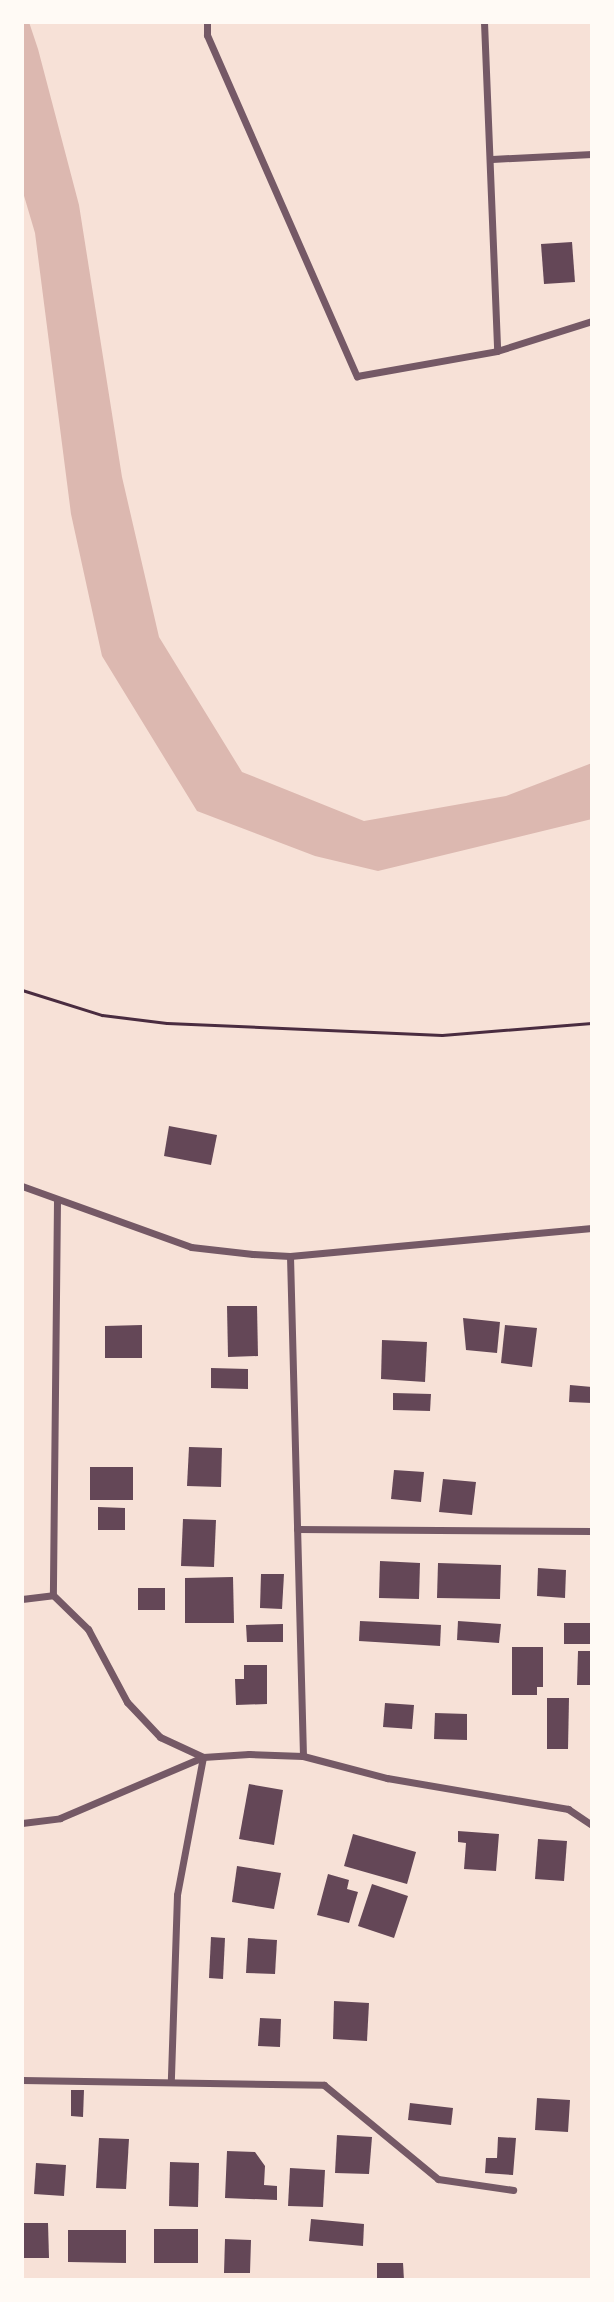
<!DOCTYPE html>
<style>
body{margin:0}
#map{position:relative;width:614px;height:2302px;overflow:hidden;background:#f7e1d7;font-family:"Nunito Sans",sans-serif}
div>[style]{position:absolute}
.water>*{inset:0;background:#dcb8b0}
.building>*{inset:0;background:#644757}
.path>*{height:3px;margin:-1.5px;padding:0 1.5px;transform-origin:1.5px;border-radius:1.5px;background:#4a2c40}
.minor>*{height:7px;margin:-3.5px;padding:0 3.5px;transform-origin:3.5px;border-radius:3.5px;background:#755966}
span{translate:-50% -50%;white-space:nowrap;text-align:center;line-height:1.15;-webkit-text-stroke:6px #fffaf5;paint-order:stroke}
.frame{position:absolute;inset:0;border:24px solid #fffaf5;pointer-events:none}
</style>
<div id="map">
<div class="water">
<i style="clip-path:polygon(22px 22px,29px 22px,38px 49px,79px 205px,122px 477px,159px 637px,242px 772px,364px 821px,506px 796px,592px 763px,592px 819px,378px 871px,315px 856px,197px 811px,102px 656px,71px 514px,35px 233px,22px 189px)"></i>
</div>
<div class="building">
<i style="clip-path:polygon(572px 242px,575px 282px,544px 284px,541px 244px)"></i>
<i style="clip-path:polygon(169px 1126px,217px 1135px,211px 1165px,164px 1156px)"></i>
<i style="clip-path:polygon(227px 1306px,257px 1306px,258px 1356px,228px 1357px)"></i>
<i style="clip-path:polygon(463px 1318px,500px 1322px,497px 1353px,466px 1350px)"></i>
<i style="clip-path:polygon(142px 1325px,142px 1358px,105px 1358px,105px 1326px)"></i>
<i style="clip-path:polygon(505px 1325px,537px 1328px,532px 1367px,501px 1363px)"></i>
<i style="clip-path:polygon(382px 1340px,427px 1342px,425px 1382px,381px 1379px)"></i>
<i style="clip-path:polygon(211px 1368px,248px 1369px,248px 1389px,211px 1388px)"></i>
<i style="clip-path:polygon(570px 1385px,592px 1387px,592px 1403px,569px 1402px)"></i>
<i style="clip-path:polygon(393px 1393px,431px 1394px,430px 1411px,393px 1410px)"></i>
<i style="clip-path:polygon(189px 1447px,222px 1448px,221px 1487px,187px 1486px)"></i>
<i style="clip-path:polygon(90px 1467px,133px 1467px,133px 1500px,90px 1500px)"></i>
<i style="clip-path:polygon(394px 1470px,424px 1472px,421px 1502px,391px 1499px)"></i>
<i style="clip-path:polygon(443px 1479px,476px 1482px,472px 1515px,439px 1512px)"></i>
<i style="clip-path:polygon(98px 1507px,125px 1508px,125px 1530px,98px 1530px)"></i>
<i style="clip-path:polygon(183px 1519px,216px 1520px,214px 1567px,181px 1566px)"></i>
<i style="clip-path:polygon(380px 1561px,420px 1563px,419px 1599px,379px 1598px)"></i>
<i style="clip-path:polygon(438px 1563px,501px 1565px,500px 1599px,437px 1598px)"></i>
<i style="clip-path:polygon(538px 1568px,566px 1570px,565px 1598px,537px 1596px)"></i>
<i style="clip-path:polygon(261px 1574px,284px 1574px,282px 1609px,260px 1608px)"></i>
<i style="clip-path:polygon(233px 1577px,234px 1623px,185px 1623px,185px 1578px)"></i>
<i style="clip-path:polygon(138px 1588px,165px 1588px,165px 1610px,138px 1610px)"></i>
<i style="clip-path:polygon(360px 1621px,441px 1625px,440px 1646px,359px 1641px)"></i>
<i style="clip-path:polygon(458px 1621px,501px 1624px,499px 1643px,457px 1640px)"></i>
<i style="clip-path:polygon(564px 1623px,592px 1623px,592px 1644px,564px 1644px)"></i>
<i style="clip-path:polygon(283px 1624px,283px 1642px,247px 1642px,246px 1625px)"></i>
<i style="clip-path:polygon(512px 1647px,543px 1647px,543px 1687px,537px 1687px,537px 1695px,512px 1695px)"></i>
<i style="clip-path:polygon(578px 1651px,592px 1651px,592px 1685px,577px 1685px)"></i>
<i style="clip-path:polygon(244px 1665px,267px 1665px,267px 1704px,236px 1705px,235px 1679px,244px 1679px)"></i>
<i style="clip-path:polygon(547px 1698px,569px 1698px,568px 1749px,547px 1749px)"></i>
<i style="clip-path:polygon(385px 1703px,414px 1705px,412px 1729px,383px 1727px)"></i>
<i style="clip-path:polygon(435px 1713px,467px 1714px,467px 1740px,434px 1739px)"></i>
<i style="clip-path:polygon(249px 1784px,283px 1790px,274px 1845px,239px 1839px)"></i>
<i style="clip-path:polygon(458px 1831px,499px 1834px,496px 1871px,464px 1869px,466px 1843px,458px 1842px)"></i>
<i style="clip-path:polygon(353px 1834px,416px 1852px,407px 1884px,344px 1866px)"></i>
<i style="clip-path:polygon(538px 1839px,567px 1841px,564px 1881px,535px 1879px)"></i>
<i style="clip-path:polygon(237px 1866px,281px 1873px,274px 1909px,232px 1902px)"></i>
<i style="clip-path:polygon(328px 1874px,349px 1880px,347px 1889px,358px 1892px,349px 1923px,317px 1915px)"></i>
<i style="clip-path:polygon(372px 1884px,408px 1896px,394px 1938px,358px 1926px)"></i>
<i style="clip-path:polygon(211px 1937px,225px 1938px,223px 1979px,209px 1978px)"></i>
<i style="clip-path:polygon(248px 1938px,277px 1940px,275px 1974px,246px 1973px)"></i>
<i style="clip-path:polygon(334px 2001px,369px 2003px,367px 2041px,333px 2039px)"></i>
<i style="clip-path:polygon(260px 2018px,281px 2019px,280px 2047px,258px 2046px)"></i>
<i style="clip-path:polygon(71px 2090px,84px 2090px,83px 2117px,71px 2116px)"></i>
<i style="clip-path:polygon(537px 2098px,570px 2100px,568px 2132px,535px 2130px)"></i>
<i style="clip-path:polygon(410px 2103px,453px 2108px,451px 2125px,408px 2120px)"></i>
<i style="clip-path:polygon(337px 2135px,372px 2137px,369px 2174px,335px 2173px)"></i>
<i style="clip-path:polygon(498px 2137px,516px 2138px,513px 2175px,485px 2173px,486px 2158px,497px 2158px)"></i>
<i style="clip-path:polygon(99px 2138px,129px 2139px,126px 2189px,96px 2188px)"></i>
<i style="clip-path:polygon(227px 2151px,255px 2152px,265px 2166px,264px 2185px,277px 2186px,277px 2200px,225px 2198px)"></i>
<i style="clip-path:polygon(170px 2162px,199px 2163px,198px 2207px,169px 2206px)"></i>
<i style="clip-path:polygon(36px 2163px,66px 2165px,64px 2196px,34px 2194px)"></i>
<i style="clip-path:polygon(290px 2168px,325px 2170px,323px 2207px,288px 2206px)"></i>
<i style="clip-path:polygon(311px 2219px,364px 2224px,363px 2246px,309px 2241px)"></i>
<i style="clip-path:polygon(22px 2223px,48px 2223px,49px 2258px,22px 2258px)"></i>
<i style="clip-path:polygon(154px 2229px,198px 2229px,198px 2263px,154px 2263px)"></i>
<i style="clip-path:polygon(68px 2230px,126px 2230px,126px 2263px,68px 2262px)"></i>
<i style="clip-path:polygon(225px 2239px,251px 2240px,250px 2273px,224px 2273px)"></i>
<i style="clip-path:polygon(377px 2263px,403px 2263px,404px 2280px,377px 2280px)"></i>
</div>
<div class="path">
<i style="left:22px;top:990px;width:84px;rotate:17.4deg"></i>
<i style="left:102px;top:1015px;width:65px;rotate:7deg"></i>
<i style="left:167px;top:1023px;width:275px;rotate:2.5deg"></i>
<i style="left:442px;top:1035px;width:150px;rotate:-4.6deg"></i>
</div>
<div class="minor">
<i style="left:207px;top:22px;width:13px;rotate:90deg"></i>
<i style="left:207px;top:35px;width:373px;rotate:66.3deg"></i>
<i style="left:357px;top:376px;width:142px;rotate:-10.1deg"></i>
<i style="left:497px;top:351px;width:100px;rotate:-17.5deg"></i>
<i style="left:484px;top:22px;width:329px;rotate:87.7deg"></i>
<i style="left:492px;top:159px;width:100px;rotate:-2.9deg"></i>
<i style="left:22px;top:1186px;width:180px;rotate:19.8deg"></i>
<i style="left:191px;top:1247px;width:62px;rotate:6.4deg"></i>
<i style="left:253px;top:1254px;width:37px;rotate:3deg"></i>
<i style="left:290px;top:1256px;width:303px;rotate:-5.3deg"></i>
<i style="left:57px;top:1201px;width:394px;rotate:90.6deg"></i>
<i style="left:53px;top:1595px;width:49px;rotate:44.2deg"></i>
<i style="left:88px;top:1629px;width:83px;rotate:61.9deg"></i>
<i style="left:127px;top:1702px;width:48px;rotate:46.7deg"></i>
<i style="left:160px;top:1737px;width:47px;rotate:24.9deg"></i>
<i style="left:203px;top:1757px;width:140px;rotate:100.7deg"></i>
<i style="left:177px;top:1895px;width:184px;rotate:91.9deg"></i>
<i style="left:290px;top:1256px;width:500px;rotate:88.51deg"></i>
<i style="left:297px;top:1529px;width:295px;rotate:0.4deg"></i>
<i style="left:22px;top:1599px;width:31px;rotate:-7deg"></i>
<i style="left:22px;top:1823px;width:38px;rotate:-7deg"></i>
<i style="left:60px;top:1818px;width:155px;rotate:-23.1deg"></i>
<i style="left:203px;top:1757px;width:46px;rotate:-3.7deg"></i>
<i style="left:249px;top:1754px;width:54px;rotate:2.1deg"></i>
<i style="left:303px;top:1756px;width:87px;rotate:14.7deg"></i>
<i style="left:387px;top:1778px;width:184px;rotate:9.7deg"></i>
<i style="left:568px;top:1809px;width:29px;rotate:34deg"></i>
<i style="left:22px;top:2080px;width:302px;rotate:0.9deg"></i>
<i style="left:324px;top:2085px;width:148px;rotate:39.5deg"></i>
<i style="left:438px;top:2179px;width:76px;rotate:8.3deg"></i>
</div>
<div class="frame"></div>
</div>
